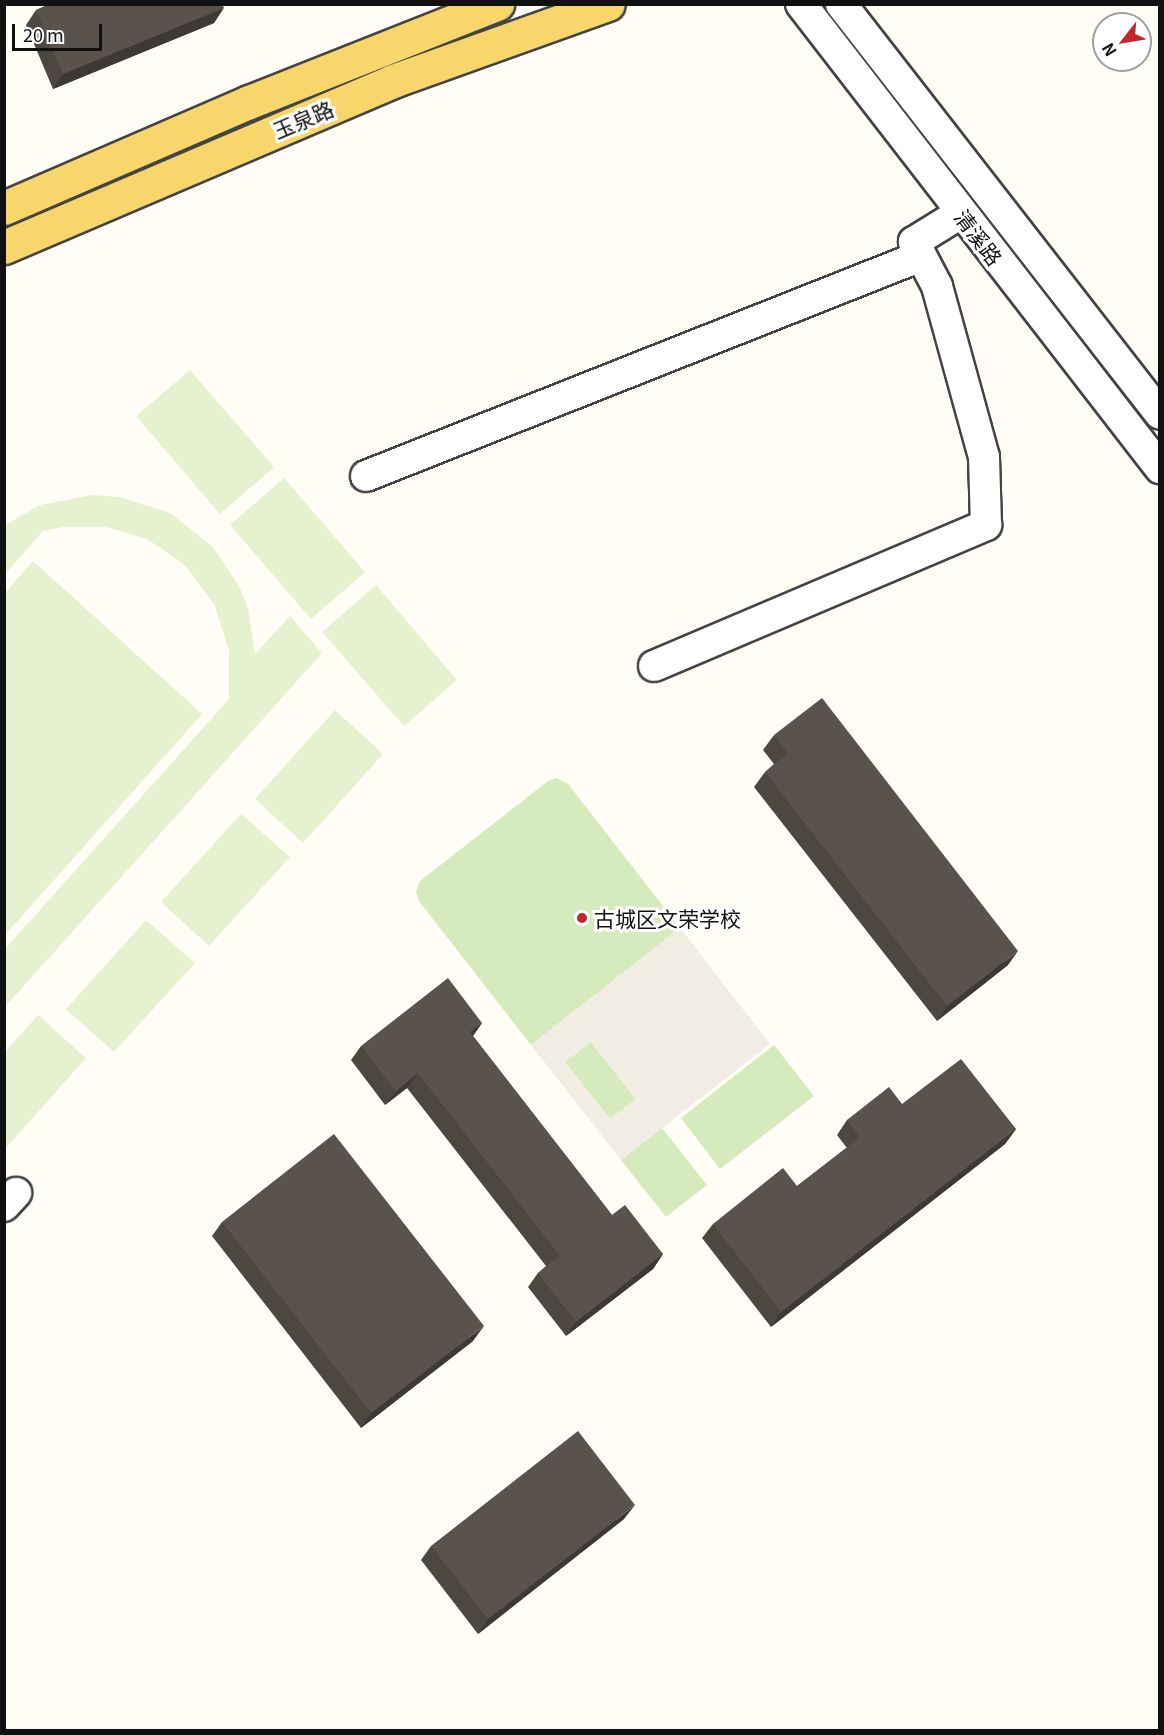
<!DOCTYPE html>
<meta charset="utf-8">
<style>
body{margin:0}
#map{position:relative;width:1164px;height:1735px;overflow:hidden;background:#fffdf5;font-family:Georgia,"Noto Sans SC",serif}
div>[style]{position:absolute}
.green>*{inset:0;background:#d5ebbd}
.pitch>*{inset:0;background:#e6f2cf}
.plaza>*{inset:0;background:#f1ede2}
.roads{filter:drop-shadow(2px 0 #444) drop-shadow(-2px 0 #444) drop-shadow(0 2px #444) drop-shadow(0 -2px #444)}
.minor>*{height:30px;margin:-15px;padding:0 15px;transform-origin:15px;border-radius:15px;background:#fff}
.major>*{height:33px;margin:-16.5px;padding:0 16.5px;transform-origin:16.5px;border-radius:16.5px;background:#f9d66b}
.wall>*{inset:0;background:#4d4742}
.shaded-wall>*{inset:0;background:#3f3936}
.building>*{inset:0;background:#5a524d}
.dots>*{width:16px;height:16px;translate:-50% -50%;box-sizing:border-box;border:3px solid #fff;border-radius:50%}
span{translate:-50% -50%;white-space:nowrap;text-align:center;line-height:1.15;-webkit-text-stroke:6px #fff;paint-order:stroke}
.street-label{font-size:21px;color:#111}
.poi-label{font-size:21px;color:#111}
.left{translate:0 -50%;text-align:left}
.frame{position:absolute;inset:0;border:6px solid #111;pointer-events:none}
.north{position:absolute;left:1092px;top:12px;width:60px;height:60px;box-sizing:border-box;background:#fff;border:2px solid #a0a0a0;border-radius:50%;rotate:239deg;font-size:16px;font-weight:700;line-height:24px;text-align:center;color:#111}
.north::after{content:'';display:block;margin:auto;width:21px;height:27px;background:#c4262e;clip-path:polygon(50% 0,100% 100%,50% 72%,0 100%)}
.scale{position:absolute;left:12px;top:24px;width:90px;height:27px;box-sizing:border-box;border:3px solid #111;border-top:0;padding-left:8px;font-size:18px;line-height:21px;white-space:nowrap;color:#111;-webkit-text-stroke:4px #fff;paint-order:stroke}
</style>
<div id="map">
<div class="green">
<i style="clip-path:polygon(557px 778px,568px 784px,680px 928px,531px 1045px,419px 901px,416px 891px,420px 881px,548px 781px)"></i>
<i style="clip-path:polygon(591px 1042px,636px 1099px,610px 1119px,565px 1062px)"></i>
<i style="clip-path:polygon(774px 1045px,814px 1096px,720px 1169px,681px 1118px)"></i>
<i style="clip-path:polygon(662px 1128px,707px 1185px,666px 1217px,621px 1160px)"></i>
</div>
<div class="pitch">
<i style="clip-path:polygon(190px 370px,274px 467px,220px 514px,136px 416px)"></i>
<i style="clip-path:polygon(284px 478px,365px 572px,311px 619px,230px 525px)"></i>
<i style="clip-path:polygon(93px 495px,120px 497px,170px 513px,213px 547px,239px 586px,248px 608px,255px 654px,290px 616px,322px 653px,5px 1007px,5px 949px,229px 699px,229px 650px,214px 604px,185px 565px,147px 539px,106px 527px,63px 527px,43px 531px,5px 574px,5px 525px,40px 505px)"></i>
<i style="clip-path:polygon(33px 561px,202px 714px,5px 935px,5px 593px)"></i>
<i style="clip-path:polygon(376px 585px,457px 680px,404px 726px,322px 632px)"></i>
<i style="clip-path:polygon(335px 710px,383px 754px,303px 843px,255px 799px)"></i>
<i style="clip-path:polygon(241px 814px,290px 857px,209px 946px,161px 902px)"></i>
<i style="clip-path:polygon(146px 920px,195px 963px,114px 1052px,66px 1009px)"></i>
<i style="clip-path:polygon(38px 1015px,86px 1058px,6px 1148px,5px 1052px)"></i>
</div>
<div class="plaza">
<i style="clip-path:polygon(evenodd,680px 928px,770px 1044px,621px 1160px,531px 1045px,680px 928px,591px 1042px,636px 1099px,610px 1119px,565px 1062px,591px 1042px)"></i>
</div>
<div class="roads">
<div class="minor">
<i style="left:801px;top:4px;width:587px;rotate:52.27deg"></i>
<i style="left:841px;top:4px;width:519px;rotate:52.12deg"></i>
<i style="left:366px;top:476px;width:597px;rotate:-21.62deg"></i>
<i style="left:654px;top:666px;width:361px;rotate:-23deg"></i>
<i style="left:986px;top:525px;width:68px;rotate:-91.7deg"></i>
<i style="left:984px;top:457px;width:177px;rotate:-105.4deg"></i>
<i style="left:937px;top:286px;width:50px;rotate:-117.6deg"></i>
<i style="left:914px;top:242px;width:55px;rotate:-31.7deg"></i>
<i style="left:4px;top:1206px;width:18px;rotate:-47deg"></i>
</div>
<div class="major">
<i style="left:4px;top:208px;width:267px;rotate:-23.4deg"></i>
<i style="left:249px;top:102px;width:267px;rotate:-21.6deg"></i>
<i style="left:4px;top:247px;width:423px;rotate:-23.1deg"></i>
<i style="left:393px;top:81px;width:228px;rotate:-19.7deg"></i>
</div>
</div>
<div class="wall">
<i style="clip-path:polygon(50px 4px,225px 4px,223px 6px,214px 23px,53px 89px,26px 25px,36px 10px)"></i>
<i style="clip-path:polygon(774px 735px,1008px 965px,937px 1021px,754px 787px,765px 772px,774px 764px,763px 750px)"></i>
<i style="clip-path:polygon(482px 1023px,473px 1036px,612px 1215px,663px 1254px,653px 1269px,566px 1336px,528px 1287px,538px 1273px,546px 1266px,407px 1088px,385px 1105px,351px 1060px,361px 1046px)"></i>
<i style="clip-path:polygon(902px 1104px,1016px 1129px,1005px 1144px,771px 1327px,702px 1238px,713px 1224px,797px 1186px,847px 1148px,837px 1135px,847px 1120px)"></i>
<i style="clip-path:polygon(222px 1222px,473px 1341px,361px 1428px,212px 1236px)"></i>
<i style="clip-path:polygon(624px 1519px,478px 1634px,421px 1560px,431px 1546px)"></i>
</div>
<div class="shaded-wall">
<i style="clip-path:polygon(224px 8px,214px 23px,53px 89px,63px 74px)"></i>
<i style="clip-path:polygon(1018px 951px,1008px 965px,937px 1021px,947px 1006px)"></i>
<i style="clip-path:polygon(482px 1023px,472px 1037px,470px 1032px)"></i>
<i style="clip-path:polygon(418px 1073px,407px 1088px,385px 1105px,396px 1091px)"></i>
<i style="clip-path:polygon(1016px 1129px,1005px 1144px,771px 1327px,781px 1312px)"></i>
<i style="clip-path:polygon(663px 1254px,653px 1269px,566px 1336px,576px 1322px)"></i>
<i style="clip-path:polygon(484px 1326px,473px 1341px,361px 1428px,371px 1413px)"></i>
<i style="clip-path:polygon(635px 1505px,624px 1519px,478px 1634px,488px 1619px)"></i>
</div>
<div class="building">
<i style="clip-path:polygon(50px 4px,222px 4px,224px 8px,63px 74px,36px 10px)"></i>
<i style="clip-path:polygon(822px 698px,1018px 951px,947px 1006px,765px 772px,788px 754px,774px 735px)"></i>
<i style="clip-path:polygon(448px 978px,482px 1023px,470px 1032px,612px 1215px,625px 1205px,663px 1254px,576px 1322px,538px 1273px,560px 1256px,418px 1073px,396px 1091px,361px 1046px)"></i>
<i style="clip-path:polygon(961px 1059px,1016px 1129px,781px 1312px,713px 1224px,783px 1168px,797px 1186px,860px 1137px,847px 1120px,889px 1087px,902px 1104px)"></i>
<i style="clip-path:polygon(334px 1134px,484px 1326px,371px 1413px,222px 1222px)"></i>
<i style="clip-path:polygon(578px 1431px,635px 1505px,488px 1619px,431px 1546px)"></i>
</div>
<div class="dots">
<i style="left:582px;top:918px;background:#c4262e"></i>
</div>
<div class="street-label">
<span style="left:303px;top:119px;rotate:-23deg">玉泉路</span>
<span style="left:979px;top:237px;rotate:53deg">清溪路</span>
</div>
<div class="poi-label">
<span class="left" style="left:594px;top:918px">古城区文荣学校</span>
</div>
<div class="frame"></div>
<div class="north">N</div>
<div class="scale">20 m</div>
</div>
